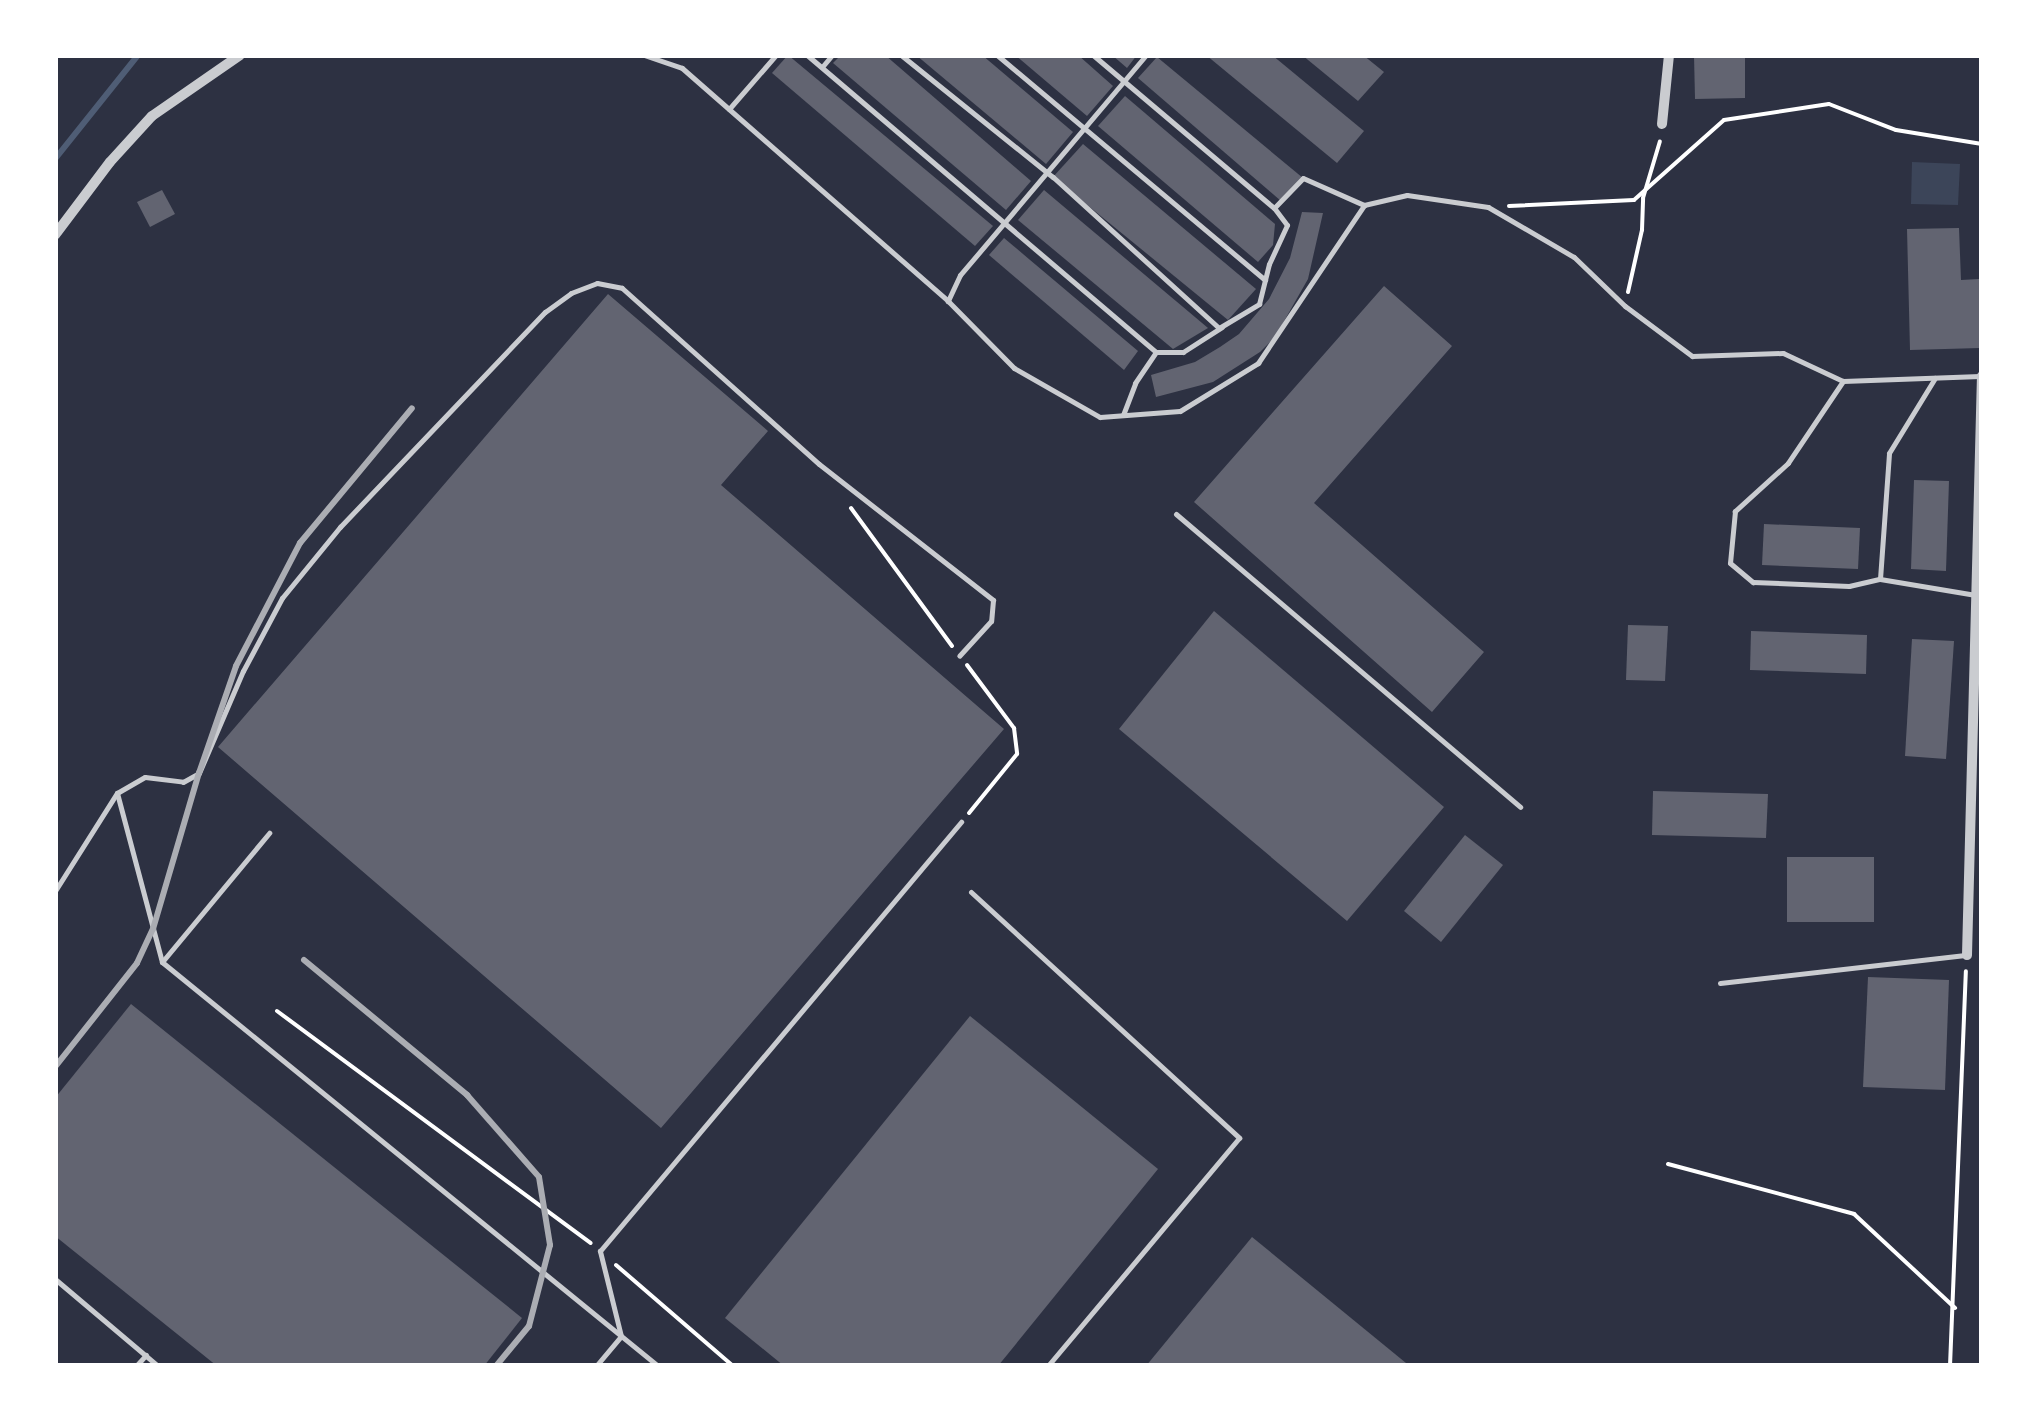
<!DOCTYPE html>
<style>
body{margin:0}
#map{position:relative;width:2037px;height:1421px;overflow:hidden;background:#2d3142;font-family:"Fira Sans Condensed",sans-serif}
div>[style]{position:absolute}
.green>*{inset:0;background:#3c4559}
.stream>*{height:6px;margin:-3px;padding:0 3px;transform-origin:3px;border-radius:3px;background:#4f5d75}
.building>*{inset:0;background:#626471}
.path>*{height:4px;margin:-2px;padding:0 2px;transform-origin:2px;border-radius:2px;background:#fff}
.service>*{height:5px;margin:-2.5px;padding:0 2.5px;transform-origin:2.5px;border-radius:2.5px;background:#caccd0}
.minor>*{height:10px;margin:-5px;padding:0 5px;transform-origin:5px;border-radius:5px;background:#caccd0}
.rail>*{height:6px;margin:-3px;padding:0 3px;transform-origin:3px;border-radius:3px;background:#abadb3}
span{translate:-50% -50%;white-space:nowrap;text-align:center;line-height:1.15;-webkit-text-stroke:8px #fff;paint-order:stroke}
.frame{position:absolute;inset:0;border:58px solid #fff;pointer-events:none}
</style>
<div id="map">
<div class="green">
<i style="clip-path:polygon(1912px 162px,1960px 164px,1958px 205px,1911px 204px)"></i>
</div>
<div class="stream">
<i style="left:55px;top:159px;width:133px;rotate:-51.4deg"></i>
</div>
<div class="building">
<i style="clip-path:polygon(788px 55px,993px 226px,975px 246px,772px 73px)"></i>
<i style="clip-path:polygon(841px 55px,885px 55px,1031px 181px,1006px 210px,833px 63px)"></i>
<i style="clip-path:polygon(916px 55px,982px 55px,1073px 132px,1046px 164px)"></i>
<i style="clip-path:polygon(1015px 55px,1078px 55px,1113px 86px,1087px 116px)"></i>
<i style="clip-path:polygon(1112px 55px,1137px 55px,1127px 68px)"></i>
<i style="clip-path:polygon(1206px 55px,1272px 55px,1364px 131px,1337px 163px)"></i>
<i style="clip-path:polygon(1302px 55px,1363px 55px,1384px 72px,1358px 101px)"></i>
<i style="clip-path:polygon(1694px 55px,1745px 55px,1745px 98px,1695px 99px)"></i>
<i style="clip-path:polygon(1157px 57px,1303px 178px,1281px 201px,1138px 78px)"></i>
<i style="clip-path:polygon(1125px 96px,1275px 224px,1273px 245px,1258px 262px,1098px 126px)"></i>
<i style="clip-path:polygon(1083px 144px,1256px 289px,1228px 320px,1053px 177px)"></i>
<i style="clip-path:polygon(162px 190px,175px 214px,150px 227px,137px 202px)"></i>
<i style="clip-path:polygon(1044px 190px,1208px 328px,1173px 349px,1018px 220px)"></i>
<i style="clip-path:polygon(1302px 212px,1323px 213px,1308px 279px,1275px 337px,1260px 352px,1213px 382px,1156px 397px,1151px 375px,1195px 362px,1220px 347px,1239px 334px,1269px 299px,1290px 258px)"></i>
<i style="clip-path:polygon(1959px 228px,1961px 280px,1979px 279px,1980px 348px,1910px 350px,1907px 229px)"></i>
<i style="clip-path:polygon(1004px 238px,1138px 351px,1124px 370px,989px 255px)"></i>
<i style="clip-path:polygon(1384px 286px,1452px 346px,1314px 503px,1484px 652px,1432px 712px,1194px 502px)"></i>
<i style="clip-path:polygon(608px 294px,768px 431px,721px 485px,1004px 729px,661px 1128px,218px 747px)"></i>
<i style="clip-path:polygon(1914px 480px,1949px 481px,1946px 571px,1911px 569px)"></i>
<i style="clip-path:polygon(1764px 524px,1860px 528px,1858px 569px,1762px 565px)"></i>
<i style="clip-path:polygon(1214px 611px,1444px 807px,1347px 921px,1119px 729px)"></i>
<i style="clip-path:polygon(1628px 625px,1668px 626px,1665px 681px,1626px 680px)"></i>
<i style="clip-path:polygon(1751px 631px,1867px 635px,1866px 674px,1750px 670px)"></i>
<i style="clip-path:polygon(1912px 639px,1954px 641px,1946px 759px,1905px 756px)"></i>
<i style="clip-path:polygon(1653px 791px,1768px 794px,1766px 838px,1652px 835px)"></i>
<i style="clip-path:polygon(1465px 835px,1503px 865px,1441px 942px,1404px 911px)"></i>
<i style="clip-path:polygon(1787px 857px,1874px 857px,1874px 922px,1787px 922px)"></i>
<i style="clip-path:polygon(1868px 977px,1949px 980px,1945px 1090px,1863px 1087px)"></i>
<i style="clip-path:polygon(131px 1004px,522px 1318px,484px 1366px,217px 1366px,55px 1236px,55px 1098px)"></i>
<i style="clip-path:polygon(970px 1016px,1158px 1169px,998px 1366px,784px 1366px,725px 1318px)"></i>
<i style="clip-path:polygon(1252px 1237px,1406px 1363px,1404px 1366px,1146px 1366px)"></i>
</div>
<div class="path">
<i style="left:1509px;top:206px;width:125px;rotate:-2.7deg"></i>
<i style="left:1634px;top:200px;width:120px;rotate:-41.6deg"></i>
<i style="left:1724px;top:120px;width:106px;rotate:-8.7deg"></i>
<i style="left:1829px;top:104px;width:72px;rotate:21.2deg"></i>
<i style="left:1896px;top:130px;width:87px;rotate:9.2deg"></i>
<i style="left:1628px;top:292px;width:64px;rotate:-77.3deg"></i>
<i style="left:1642px;top:230px;width:32px;rotate:-88deg"></i>
<i style="left:1643px;top:198px;width:59px;rotate:-73.4deg"></i>
<i style="left:851px;top:508px;width:171px;rotate:53.8deg"></i>
<i style="left:967px;top:665px;width:79px;rotate:53.3deg"></i>
<i style="left:1014px;top:728px;width:26px;rotate:83deg"></i>
<i style="left:1017px;top:754px;width:76px;rotate:129.1deg"></i>
<i style="left:277px;top:1011px;width:390px;rotate:36.5deg"></i>
<i style="left:1668px;top:1164px;width:193px;rotate:15deg"></i>
<i style="left:1854px;top:1214px;width:138px;rotate:42.9deg"></i>
<i style="left:616px;top:1265px;width:155px;rotate:40.8deg"></i>
<i style="left:1950px;top:1366px;width:395px;rotate:-87.7deg"></i>
</div>
<div class="service">
<i style="left:644px;top:55px;width:40px;rotate:18.9deg"></i>
<i style="left:682px;top:68px;width:354px;rotate:41.2deg"></i>
<i style="left:807px;top:55px;width:458px;rotate:40.4deg"></i>
<i style="left:1156px;top:352px;width:27px"></i>
<i style="left:1183px;top:352px;width:46px;rotate:-32.7deg"></i>
<i style="left:901px;top:55px;width:195px;rotate:38.8deg"></i>
<i style="left:1053px;top:177px;width:224px;rotate:42.3deg"></i>
<i style="left:1219px;top:328px;width:47px;rotate:-31deg"></i>
<i style="left:1259px;top:304px;width:41px;rotate:-76deg"></i>
<i style="left:1269px;top:264px;width:43px;rotate:-65.2deg"></i>
<i style="left:1287px;top:225px;width:21px;rotate:-127deg"></i>
<i style="left:1274px;top:208px;width:237px;rotate:-139.8deg"></i>
<i style="left:997px;top:55px;width:350px;rotate:40deg"></i>
<i style="left:1146px;top:55px;width:288px;rotate:130.2deg"></i>
<i style="left:960px;top:275px;width:29px;rotate:115deg"></i>
<i style="left:948px;top:301px;width:94px;rotate:45.4deg"></i>
<i style="left:1014px;top:368px;width:99px;rotate:29.7deg"></i>
<i style="left:1100px;top:417px;width:80px;rotate:-4.3deg"></i>
<i style="left:1180px;top:411px;width:92px;rotate:-31.6deg"></i>
<i style="left:1258px;top:363px;width:190px;rotate:-56.1deg"></i>
<i style="left:1364px;top:205px;width:44px;rotate:-13.1deg"></i>
<i style="left:1407px;top:195px;width:82px;rotate:8.4deg"></i>
<i style="left:1488px;top:207px;width:99px;rotate:30.2deg"></i>
<i style="left:1574px;top:257px;width:71px;rotate:43.9deg"></i>
<i style="left:1625px;top:306px;width:84px;rotate:36.7deg"></i>
<i style="left:1692px;top:356px;width:91px;rotate:-1.9deg"></i>
<i style="left:1783px;top:353px;width:66px;rotate:25deg"></i>
<i style="left:1843px;top:381px;width:137px;rotate:-2.1deg"></i>
<i style="left:822px;top:67px;width:16px;rotate:-50deg"></i>
<i style="left:729px;top:109px;width:72px;rotate:-49deg"></i>
<i style="left:1275px;top:207px;width:40px;rotate:-46deg"></i>
<i style="left:1303px;top:178px;width:67px;rotate:23.9deg"></i>
<i style="left:1843px;top:381px;width:99px;rotate:123.9deg"></i>
<i style="left:1788px;top:463px;width:72px;rotate:137.8deg"></i>
<i style="left:1735px;top:511px;width:52px;rotate:95.5deg"></i>
<i style="left:1730px;top:563px;width:30px;rotate:40deg"></i>
<i style="left:1753px;top:582px;width:96px;rotate:2.4deg"></i>
<i style="left:1849px;top:586px;width:32px;rotate:-13deg"></i>
<i style="left:1880px;top:579px;width:126px;rotate:-85.9deg"></i>
<i style="left:1889px;top:453px;width:88px;rotate:-58.5deg"></i>
<i style="left:1123px;top:415px;width:34px;rotate:-69deg"></i>
<i style="left:1135px;top:383px;width:37px;rotate:-56deg"></i>
<i style="left:1176px;top:514px;width:452px;rotate:40.4deg"></i>
<i style="left:1880px;top:579px;width:103px;rotate:9.5deg"></i>
<i style="left:117px;top:793px;width:175px;rotate:75.1deg"></i>
<i style="left:162px;top:962px;width:640px;rotate:39.16deg"></i>
<i style="left:55px;top:891px;width:116px;rotate:-57.7deg"></i>
<i style="left:117px;top:793px;width:32px;rotate:-30deg"></i>
<i style="left:145px;top:777px;width:38px;rotate:7deg"></i>
<i style="left:183px;top:782px;width:18px;rotate:-29deg"></i>
<i style="left:199px;top:773px;width:111px;rotate:-66.7deg"></i>
<i style="left:243px;top:671px;width:83px;rotate:-61.9deg"></i>
<i style="left:282px;top:598px;width:92px;rotate:-50.8deg"></i>
<i style="left:340px;top:527px;width:297px;rotate:-46.4deg"></i>
<i style="left:545px;top:312px;width:32px;rotate:-36deg"></i>
<i style="left:571px;top:293px;width:28px;rotate:-21deg"></i>
<i style="left:597px;top:283px;width:25px;rotate:11deg"></i>
<i style="left:622px;top:288px;width:264px;rotate:41.8deg"></i>
<i style="left:819px;top:464px;width:221px;rotate:38deg"></i>
<i style="left:993px;top:600px;width:21px;rotate:95deg"></i>
<i style="left:991px;top:621px;width:47px;rotate:132.4deg"></i>
<i style="left:971px;top:892px;width:364px;rotate:42.5deg"></i>
<i style="left:1239px;top:1138px;width:297px;rotate:130deg"></i>
<i style="left:162px;top:962px;width:168px;rotate:-50.3deg"></i>
<i style="left:1720px;top:983px;width:249px;rotate:-6.5deg"></i>
<i style="left:55px;top:1279px;width:135px;rotate:40.2deg"></i>
<i style="left:136px;top:1366px;width:15px;rotate:-48deg"></i>
<i style="left:596px;top:1366px;width:39px;rotate:-50deg"></i>
<i style="left:621px;top:1336px;width:88px;rotate:-103.9deg"></i>
<i style="left:600px;top:1251px;width:561px;rotate:-49.92deg"></i>
</div>
<div class="minor">
<i style="left:1662px;top:124px;width:69px;rotate:-84.2deg"></i>
<i style="left:55px;top:235px;width:91px;rotate:-53deg"></i>
<i style="left:110px;top:162px;width:62px;rotate:-47.6deg"></i>
<i style="left:152px;top:116px;width:107px;rotate:-34.7deg"></i>
<i style="left:1967px;top:955px;width:579px;rotate:-88.52deg"></i>
</div>
<div class="rail">
<i style="left:304px;top:960px;width:212px;rotate:39.6deg"></i>
<i style="left:467px;top:1095px;width:109px;rotate:48.7deg"></i>
<i style="left:539px;top:1177px;width:69px;rotate:80.8deg"></i>
<i style="left:550px;top:1245px;width:84px;rotate:104.5deg"></i>
<i style="left:529px;top:1326px;width:52px;rotate:129.5deg"></i>
<i style="left:55px;top:1067px;width:132px;rotate:-51.7deg"></i>
<i style="left:137px;top:963px;width:38px;rotate:-65deg"></i>
<i style="left:153px;top:929px;width:163px;rotate:-73.6deg"></i>
<i style="left:199px;top:773px;width:113px;rotate:-70.9deg"></i>
<i style="left:236px;top:666px;width:139px;rotate:-62.5deg"></i>
<i style="left:300px;top:543px;width:175px;rotate:-50.3deg"></i>
</div>
<div class="frame"></div>
</div>
